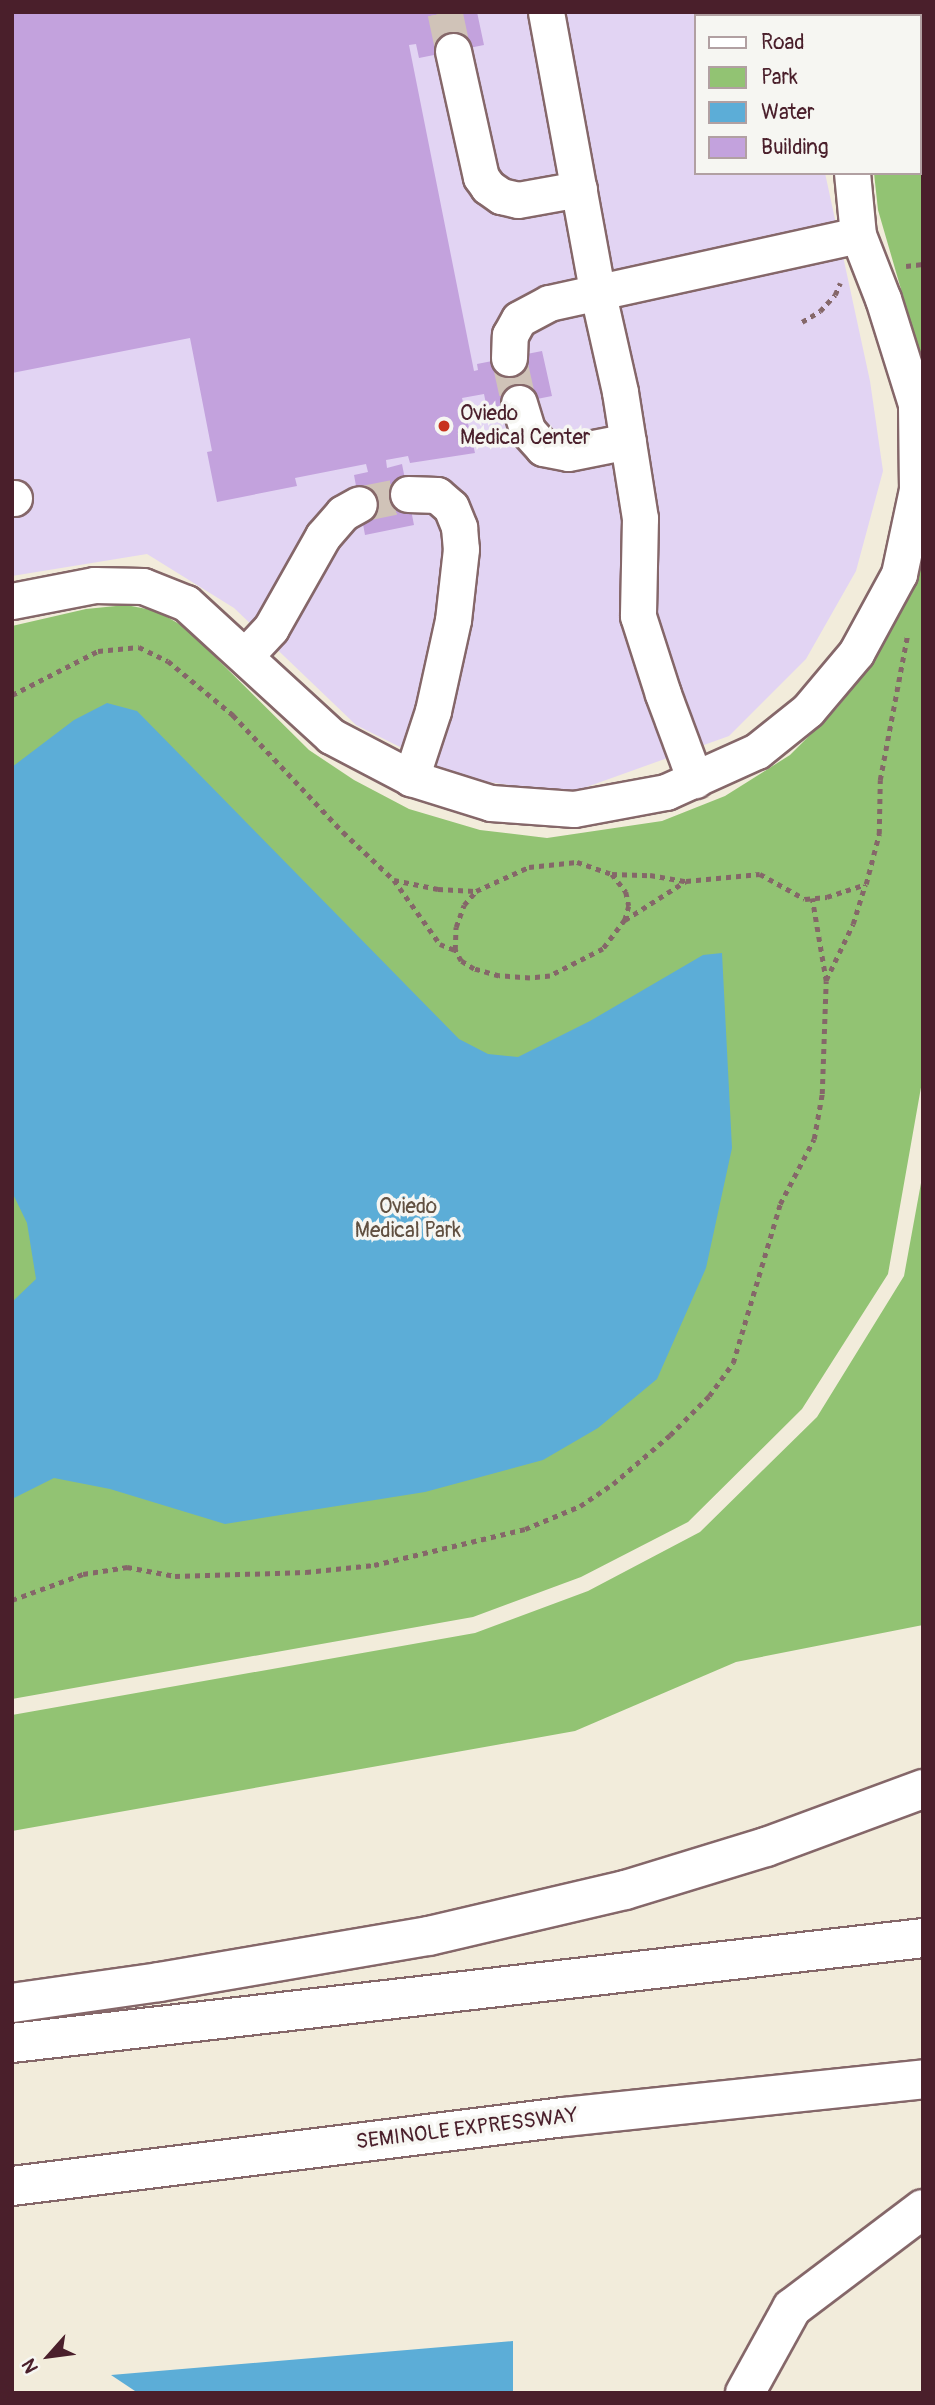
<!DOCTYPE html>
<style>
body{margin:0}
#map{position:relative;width:935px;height:2405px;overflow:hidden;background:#f2ecdb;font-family:Pangolin,sans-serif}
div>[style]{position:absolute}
.built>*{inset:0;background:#e2d4f3}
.green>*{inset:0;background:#92c373}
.forest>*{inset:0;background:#75a965}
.water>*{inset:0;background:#5cadd7}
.building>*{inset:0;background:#c3a2dd}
.minor-tunnel>*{height:35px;margin-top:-17.5px;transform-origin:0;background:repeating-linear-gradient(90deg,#d0c3b8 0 35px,transparent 0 53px)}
.path>*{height:4.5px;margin-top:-2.25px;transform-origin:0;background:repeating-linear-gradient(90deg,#856769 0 5px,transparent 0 10px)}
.roads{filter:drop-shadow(2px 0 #856769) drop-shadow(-2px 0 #856769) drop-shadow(0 2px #856769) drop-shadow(0 -2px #856769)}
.minor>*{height:35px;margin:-17.5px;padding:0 17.5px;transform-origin:17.5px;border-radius:17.5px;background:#fff}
.highway>*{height:38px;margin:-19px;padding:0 19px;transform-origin:19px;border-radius:19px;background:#fff}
.dots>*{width:19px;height:19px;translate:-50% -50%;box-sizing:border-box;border:4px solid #f6f6f2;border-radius:50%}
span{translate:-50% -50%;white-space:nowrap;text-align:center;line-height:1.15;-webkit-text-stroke:7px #f6f6f2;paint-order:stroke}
.poi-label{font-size:21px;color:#4a1f2b}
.left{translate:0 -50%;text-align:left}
.park-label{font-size:21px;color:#605041}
.street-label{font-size:21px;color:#4a1f2b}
.frame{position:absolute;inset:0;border:14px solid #4a1f2b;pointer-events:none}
.legend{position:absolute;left:694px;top:14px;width:228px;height:161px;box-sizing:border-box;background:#f6f6f2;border:2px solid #b1a0a2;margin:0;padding:9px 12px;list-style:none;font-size:21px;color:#4a1f2b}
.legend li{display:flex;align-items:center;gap:14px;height:35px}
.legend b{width:35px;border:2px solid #b1a0a2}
.north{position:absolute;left:14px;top:2321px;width:70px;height:70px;-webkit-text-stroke:5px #f6f6f2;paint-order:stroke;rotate:242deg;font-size:19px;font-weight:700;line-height:28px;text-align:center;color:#4a1f2b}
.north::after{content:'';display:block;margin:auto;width:24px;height:32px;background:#4a1f2b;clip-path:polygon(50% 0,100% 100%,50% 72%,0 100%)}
</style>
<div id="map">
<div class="built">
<i style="clip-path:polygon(12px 12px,865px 12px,859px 16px,695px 16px,695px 173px,825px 173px,870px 381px,883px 471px,856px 571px,806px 659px,729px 736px,567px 794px,462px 778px,356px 725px,234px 608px,147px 554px,12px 576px)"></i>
</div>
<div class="green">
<i style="clip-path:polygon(919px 115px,923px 115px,923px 365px,878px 210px,874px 173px,919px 173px)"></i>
<i style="clip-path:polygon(923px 543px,923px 1076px,888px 1274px,802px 1409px,688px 1522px,581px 1577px,473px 1617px,12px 1699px,12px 626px,86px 609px,126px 605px,157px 611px,186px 628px,309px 750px,354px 780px,409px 809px,480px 830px,547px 838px,662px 821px,725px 796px,790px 755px,837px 708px,874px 661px,902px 609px)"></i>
<i style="clip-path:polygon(923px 1172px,923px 1625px,736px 1662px,575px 1731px,12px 1831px,12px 1715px,475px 1633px,588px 1591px,700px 1532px,817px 1417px,904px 1276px)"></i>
</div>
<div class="forest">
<i style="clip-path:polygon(896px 12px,923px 12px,923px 80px,919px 80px,919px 16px,890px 16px)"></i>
</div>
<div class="water">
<i style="clip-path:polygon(107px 703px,137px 711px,459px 1039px,488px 1054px,518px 1057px,590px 1021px,703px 955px,722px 953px,732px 1148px,706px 1268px,657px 1379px,598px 1428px,543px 1460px,425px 1492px,225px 1524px,110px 1489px,54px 1478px,12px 1499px,12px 1302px,36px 1279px,27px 1223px,12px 1192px,12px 767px,74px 720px)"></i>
<i style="clip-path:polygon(513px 2341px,513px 2393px,138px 2393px,111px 2375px)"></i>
</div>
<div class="building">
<i style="clip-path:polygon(12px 12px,477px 12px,484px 45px,419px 58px,416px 44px,409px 45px,474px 371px,478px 370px,477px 364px,542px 351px,552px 396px,487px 409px,484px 394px,462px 398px,475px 453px,410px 463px,408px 456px,386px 460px,387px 468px,402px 464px,414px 525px,365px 535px,354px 475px,368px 472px,366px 464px,295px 478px,297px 486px,217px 502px,207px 452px,212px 451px,190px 338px,12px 373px)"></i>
</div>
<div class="minor-tunnel">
<i style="left:445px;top:12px;width:40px;rotate:78deg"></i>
<i style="left:509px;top:358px;width:46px;rotate:77.5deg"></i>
<i style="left:359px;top:504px;width:50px;rotate:-11.5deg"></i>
</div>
<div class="path">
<i style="left:906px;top:266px;width:17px;rotate:-7deg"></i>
<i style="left:802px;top:322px;width:21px;rotate:-31deg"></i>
<i style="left:820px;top:311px;width:22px;rotate:-47deg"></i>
<i style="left:835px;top:295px;width:13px;rotate:-67deg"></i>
<i style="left:12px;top:695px;width:97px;rotate:-27.1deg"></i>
<i style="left:98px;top:651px;width:41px;rotate:-5.6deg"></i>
<i style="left:139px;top:647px;width:32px;rotate:26deg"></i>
<i style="left:168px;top:661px;width:85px;rotate:39.7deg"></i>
<i style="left:233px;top:715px;width:161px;rotate:46.8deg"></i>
<i style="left:343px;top:832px;width:70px;rotate:43.3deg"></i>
<i style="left:394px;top:880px;width:79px;rotate:54.3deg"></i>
<i style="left:440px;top:944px;width:16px;rotate:22deg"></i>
<i style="left:577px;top:862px;width:37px;rotate:19deg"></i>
<i style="left:612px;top:874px;width:23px;rotate:52deg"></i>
<i style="left:626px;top:892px;width:14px;rotate:78deg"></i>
<i style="left:629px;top:906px;width:15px;rotate:106deg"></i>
<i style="left:625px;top:920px;width:36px;rotate:127deg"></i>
<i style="left:603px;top:949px;width:59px;rotate:153deg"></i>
<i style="left:550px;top:976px;width:20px;rotate:174deg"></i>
<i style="left:530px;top:978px;width:31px;rotate:-176deg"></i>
<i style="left:499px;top:976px;width:26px;rotate:-164deg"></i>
<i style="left:474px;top:969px;width:15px;rotate:-148deg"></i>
<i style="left:461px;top:961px;width:13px;rotate:-119deg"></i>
<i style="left:455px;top:950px;width:23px;rotate:-88deg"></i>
<i style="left:456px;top:927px;width:23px;rotate:-70deg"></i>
<i style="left:464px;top:905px;width:18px;rotate:-49deg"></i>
<i style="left:476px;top:891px;width:58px;rotate:-24.4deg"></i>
<i style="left:529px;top:867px;width:48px;rotate:-5.9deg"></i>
<i style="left:612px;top:874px;width:38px;rotate:2deg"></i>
<i style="left:650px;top:875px;width:36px;rotate:10deg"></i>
<i style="left:394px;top:880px;width:45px;rotate:11.6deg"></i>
<i style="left:438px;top:889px;width:37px;rotate:3deg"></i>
<i style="left:625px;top:920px;width:72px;rotate:-32.6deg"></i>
<i style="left:686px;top:881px;width:74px;rotate:-5.4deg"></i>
<i style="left:760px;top:874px;width:51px;rotate:29.1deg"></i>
<i style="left:805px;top:899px;width:22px;rotate:-5deg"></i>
<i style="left:827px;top:897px;width:41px;rotate:-18.4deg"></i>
<i style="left:866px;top:884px;width:52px;rotate:-75.4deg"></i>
<i style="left:879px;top:834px;width:54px;rotate:-88.9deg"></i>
<i style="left:880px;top:780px;width:146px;rotate:-79.3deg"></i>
<i style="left:826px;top:980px;width:62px;rotate:-64.3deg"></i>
<i style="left:853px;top:924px;width:41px;rotate:-72.9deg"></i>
<i style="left:12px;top:1600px;width:76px;rotate:-20.1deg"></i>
<i style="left:83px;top:1574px;width:45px;rotate:-9deg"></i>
<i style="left:127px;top:1567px;width:49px;rotate:10.6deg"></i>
<i style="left:175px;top:1576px;width:131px;rotate:-1.7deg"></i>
<i style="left:306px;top:1572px;width:68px;rotate:-5.9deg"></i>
<i style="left:374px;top:1565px;width:155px;rotate:-13.4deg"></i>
<i style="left:525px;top:1529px;width:60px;rotate:-22.7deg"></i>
<i style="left:580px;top:1506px;width:40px;rotate:-34deg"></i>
<i style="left:613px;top:1484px;width:75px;rotate:-40.7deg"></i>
<i style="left:670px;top:1435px;width:55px;rotate:-45deg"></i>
<i style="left:709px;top:1396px;width:41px;rotate:-54deg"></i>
<i style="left:733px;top:1363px;width:166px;rotate:-73.5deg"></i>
<i style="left:780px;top:1204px;width:73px;rotate:-62.4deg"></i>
<i style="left:814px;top:1139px;width:46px;rotate:-79.9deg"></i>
<i style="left:822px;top:1094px;width:113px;rotate:-88deg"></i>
<i style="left:826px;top:981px;width:84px;rotate:-99.6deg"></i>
</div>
<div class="roads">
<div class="minor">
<i style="left:546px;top:12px;width:287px;rotate:79.6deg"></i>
<i style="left:598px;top:294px;width:100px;rotate:77.3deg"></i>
<i style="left:620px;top:392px;width:128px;rotate:81deg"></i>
<i style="left:640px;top:518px;width:98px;rotate:91.2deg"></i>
<i style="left:638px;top:616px;width:82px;rotate:72.2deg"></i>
<i style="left:663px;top:694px;width:92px;rotate:69.6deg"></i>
<i style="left:854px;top:16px;width:4px;rotate:-76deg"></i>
<i style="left:453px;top:51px;width:129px;rotate:77.5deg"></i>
<i style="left:481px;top:177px;width:12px;rotate:55deg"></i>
<i style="left:488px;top:187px;width:16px;rotate:35deg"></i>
<i style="left:501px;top:196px;width:17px;rotate:13deg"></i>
<i style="left:518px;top:200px;width:62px;rotate:-10.2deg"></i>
<i style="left:919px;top:99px;width:4px"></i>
<i style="left:509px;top:358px;width:23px;rotate:-88deg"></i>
<i style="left:510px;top:335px;width:18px;rotate:-61deg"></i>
<i style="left:519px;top:319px;width:34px;rotate:-28deg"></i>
<i style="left:549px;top:303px;width:316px;rotate:-12.4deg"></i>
<i style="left:519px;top:403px;width:28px;rotate:73deg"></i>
<i style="left:527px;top:430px;width:24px;rotate:48deg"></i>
<i style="left:543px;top:448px;width:25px;rotate:11deg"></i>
<i style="left:568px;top:453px;width:61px;rotate:-11.3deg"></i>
<i style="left:408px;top:494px;width:29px;rotate:2deg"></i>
<i style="left:437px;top:495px;width:18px;rotate:41deg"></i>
<i style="left:451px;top:507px;width:22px;rotate:68deg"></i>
<i style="left:459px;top:527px;width:22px;rotate:85deg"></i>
<i style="left:461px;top:549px;width:71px;rotate:96.4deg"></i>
<i style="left:453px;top:620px;width:93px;rotate:102.4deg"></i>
<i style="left:433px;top:711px;width:71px;rotate:108.2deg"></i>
<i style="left:12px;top:498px;width:2px"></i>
<i style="left:12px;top:601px;width:84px;rotate:-11deg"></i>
<i style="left:94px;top:585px;width:49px;rotate:1.2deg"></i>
<i style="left:143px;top:586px;width:46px;rotate:21.6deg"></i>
<i style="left:186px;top:603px;width:197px;rotate:42.5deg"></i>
<i style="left:331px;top:736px;width:90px;rotate:27.7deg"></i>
<i style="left:411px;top:778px;width:84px;rotate:17.4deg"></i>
<i style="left:491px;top:803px;width:83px;rotate:4.1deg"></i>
<i style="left:574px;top:809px;width:94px;rotate:-10.5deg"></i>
<i style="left:666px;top:792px;width:100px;rotate:-24.3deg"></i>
<i style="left:757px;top:751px;width:65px;rotate:-38.8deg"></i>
<i style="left:808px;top:710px;width:75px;rotate:-49.9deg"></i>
<i style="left:856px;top:653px;width:90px;rotate:-61.4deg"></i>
<i style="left:899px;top:574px;width:87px;rotate:-78deg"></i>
<i style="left:917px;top:489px;width:85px;rotate:-90.7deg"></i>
<i style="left:916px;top:404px;width:110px;rotate:-107.4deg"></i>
<i style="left:883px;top:299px;width:69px;rotate:-111.3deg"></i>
<i style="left:858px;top:235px;width:62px;rotate:-95.5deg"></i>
<i style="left:245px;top:656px;width:38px;rotate:-47deg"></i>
<i style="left:271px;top:628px;width:106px;rotate:-60.5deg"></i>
<i style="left:323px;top:536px;width:30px;rotate:-49deg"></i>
<i style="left:343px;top:513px;width:18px;rotate:-29deg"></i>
</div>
<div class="highway">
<i style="left:12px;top:2003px;width:148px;rotate:-8.1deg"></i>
<i style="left:159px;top:1982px;width:274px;rotate:-9.7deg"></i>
<i style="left:429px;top:1936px;width:201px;rotate:-13.2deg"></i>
<i style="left:625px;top:1890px;width:147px;rotate:-17deg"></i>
<i style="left:766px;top:1847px;width:167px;rotate:-20.3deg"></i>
<i style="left:12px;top:2043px;width:917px;rotate:-6.57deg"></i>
<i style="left:12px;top:2186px;width:556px;rotate:-7.13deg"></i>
<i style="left:564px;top:2117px;width:361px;rotate:-6deg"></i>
<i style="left:745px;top:2393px;width:97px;rotate:-61.1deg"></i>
<i style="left:792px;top:2308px;width:164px;rotate:-37.1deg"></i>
</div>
</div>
<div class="dots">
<i style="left:444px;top:426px;background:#c8321e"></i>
</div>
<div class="poi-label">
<span class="left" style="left:460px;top:426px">Oviedo<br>Medical Center</span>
</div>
<div class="park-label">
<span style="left:408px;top:1219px">Oviedo<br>Medical Park</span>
</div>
<div class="street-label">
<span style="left:467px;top:2129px;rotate:-7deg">SEMINOLE EXPRESSWAY</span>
</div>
<div class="frame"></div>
<ul class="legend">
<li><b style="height:9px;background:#fff"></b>Road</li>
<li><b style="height:19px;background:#92c373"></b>Park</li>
<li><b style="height:19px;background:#5cadd7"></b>Water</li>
<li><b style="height:19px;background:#c3a2dd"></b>Building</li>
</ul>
<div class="north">N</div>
</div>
